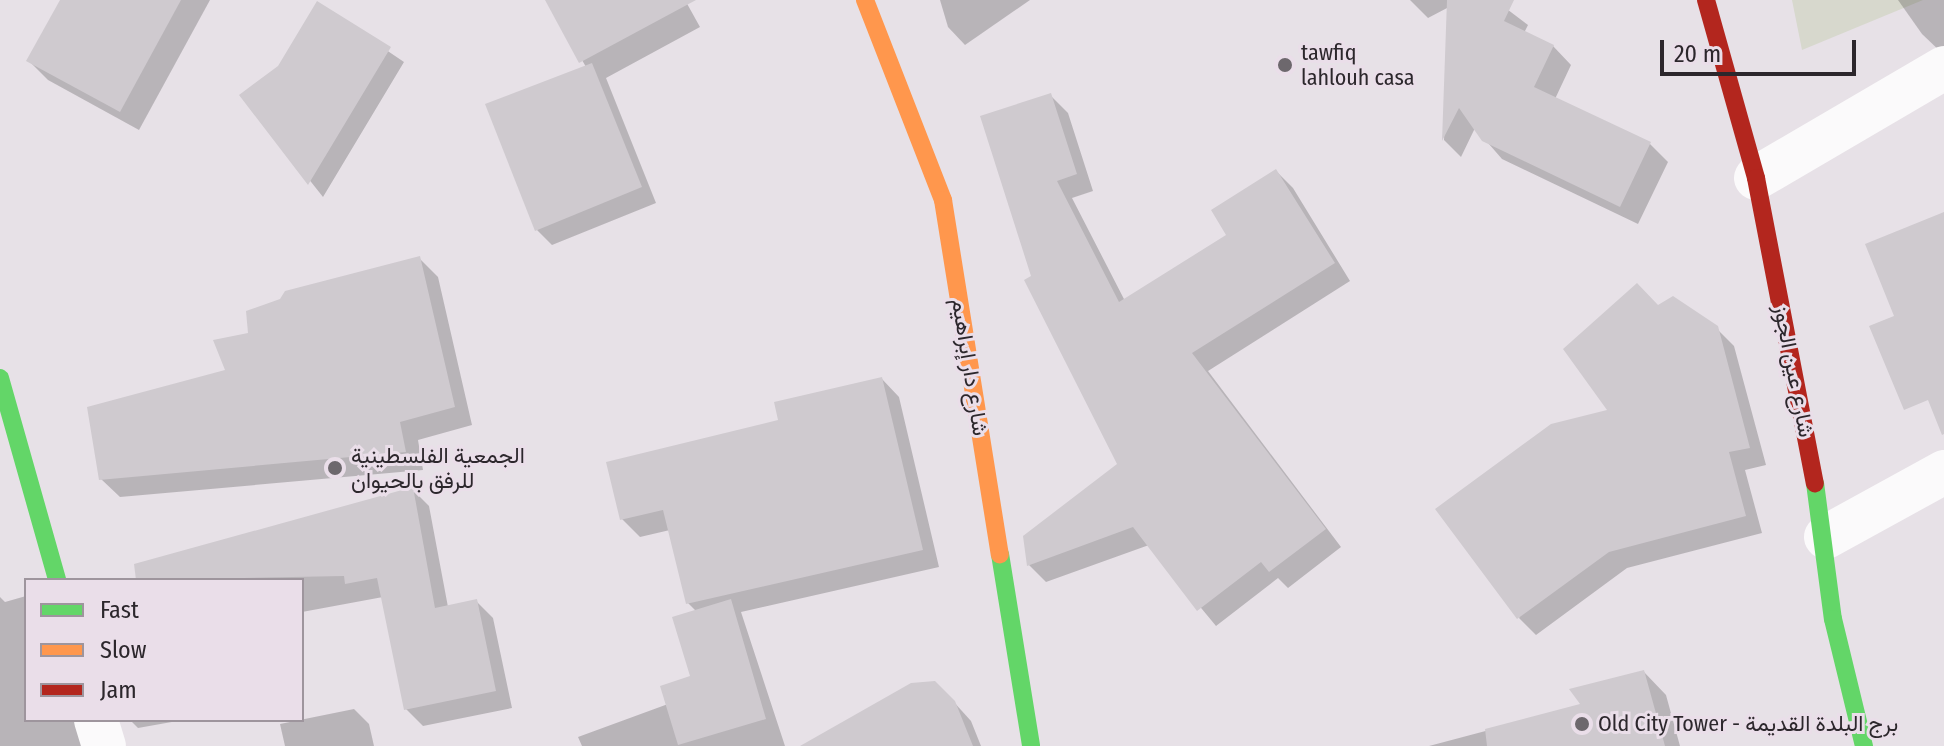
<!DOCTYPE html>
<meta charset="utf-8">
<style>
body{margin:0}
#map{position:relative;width:1944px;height:746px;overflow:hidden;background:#e7e1e7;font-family:"Fira Sans Condensed",Vazirmatn,sans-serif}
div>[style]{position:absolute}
.green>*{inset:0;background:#d7d8cd}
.shadow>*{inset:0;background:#0003}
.building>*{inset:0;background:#cfcacf}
.street>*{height:44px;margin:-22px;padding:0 22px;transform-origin:22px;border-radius:22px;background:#fbfafb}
.fast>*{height:18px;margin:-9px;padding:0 9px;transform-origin:9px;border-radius:9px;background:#63d668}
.slow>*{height:18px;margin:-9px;padding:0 9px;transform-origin:9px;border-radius:9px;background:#ff974d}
.jam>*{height:18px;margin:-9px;padding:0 9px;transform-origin:9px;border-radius:9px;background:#b3261e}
.dots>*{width:22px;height:22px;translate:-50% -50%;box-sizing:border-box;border:4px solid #eadee9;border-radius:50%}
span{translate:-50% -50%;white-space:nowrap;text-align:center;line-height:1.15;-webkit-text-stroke:6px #eadee9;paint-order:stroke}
.poi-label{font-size:22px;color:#2c272c}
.left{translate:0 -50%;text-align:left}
.street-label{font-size:22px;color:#2c272c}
.legend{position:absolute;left:24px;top:578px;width:280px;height:144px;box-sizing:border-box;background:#eadee9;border:2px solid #9e959d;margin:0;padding:10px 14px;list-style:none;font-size:24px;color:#2c272c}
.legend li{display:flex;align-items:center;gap:16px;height:40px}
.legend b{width:40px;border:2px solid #9e959d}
.scale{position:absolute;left:1660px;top:40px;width:196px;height:36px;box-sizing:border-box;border:4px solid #2c272c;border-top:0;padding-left:10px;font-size:24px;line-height:28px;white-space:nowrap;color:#2c272c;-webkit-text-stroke:6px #eadee9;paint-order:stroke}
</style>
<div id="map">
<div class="green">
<i style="clip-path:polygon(1792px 0,1923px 0,1802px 50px)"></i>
</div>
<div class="shadow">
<i style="clip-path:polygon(62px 0,210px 0,139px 130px,48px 80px,29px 61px)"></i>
<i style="clip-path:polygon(548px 0,685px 0,700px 27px,606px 78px,656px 203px,552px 245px,537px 230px,586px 67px)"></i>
<i style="clip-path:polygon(940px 0,1030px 0,965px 45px,948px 27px)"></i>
<i style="clip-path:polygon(1410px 0,1495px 0,1528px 25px,1524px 33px,1553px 46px,1571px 65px,1555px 99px,1650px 144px,1668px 162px,1638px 224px,1502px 159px,1475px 128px,1461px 157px,1444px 140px,1449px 7px,1428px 18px)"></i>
<i style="clip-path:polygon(1898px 0,1944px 0,1944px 55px,1922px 34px)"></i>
<i style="clip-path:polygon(318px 4px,404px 62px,323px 197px,242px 95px,280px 67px)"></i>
<i style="clip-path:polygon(1051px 96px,1068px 113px,1093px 191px,1072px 198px,1125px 301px,1229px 235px,1276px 171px,1293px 188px,1350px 281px,1208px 371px,1341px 547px,1288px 588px,1278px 578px,1216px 626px,1149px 545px,1046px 582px,1029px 565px,1025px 537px,1120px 464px,1033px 277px)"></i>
<i style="clip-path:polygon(419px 258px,438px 277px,472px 425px,418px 440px,423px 470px,120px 497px,101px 479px,227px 371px,250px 334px)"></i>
<i style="clip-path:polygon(1658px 307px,1716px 328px,1734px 346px,1766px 465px,1745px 470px,1762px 533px,1627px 568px,1536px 635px,1519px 618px)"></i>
<i style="clip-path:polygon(882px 379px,899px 397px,939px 567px,741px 612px,785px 746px,582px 746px,578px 737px,668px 704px,693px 678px,697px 612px,688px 603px,670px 530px,640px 537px,622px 519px,780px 421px)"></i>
<i style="clip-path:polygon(412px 489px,429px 506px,448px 607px,476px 601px,493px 618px,512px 708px,423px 726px,406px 709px,383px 597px,302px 612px,302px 580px,200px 580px,192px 550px)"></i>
<i style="clip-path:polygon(26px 596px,26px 720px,95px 720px,87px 746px,0 746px,0 597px,5px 602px)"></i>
<i style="clip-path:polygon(1644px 672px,1666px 695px,1680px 746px,1429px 746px,1583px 705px)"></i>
<i style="clip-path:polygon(952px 700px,971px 721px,981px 746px,804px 746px)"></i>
<i style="clip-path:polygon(354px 709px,369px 724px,374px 746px,285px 746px,280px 724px)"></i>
<i style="clip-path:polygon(130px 720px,183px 720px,138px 728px)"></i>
</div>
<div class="building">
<i style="clip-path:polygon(60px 0,181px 0,120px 112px,26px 61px)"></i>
<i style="clip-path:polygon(545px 0,696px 0,579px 63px)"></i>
<i style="clip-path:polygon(1447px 0,1514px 0,1504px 21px,1554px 45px,1534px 87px,1651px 142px,1620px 207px,1482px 141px,1459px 108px,1442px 141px)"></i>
<i style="clip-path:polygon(317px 1px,391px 47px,308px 185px,239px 95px,278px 66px)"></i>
<i style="clip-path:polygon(592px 63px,642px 187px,535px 231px,485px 104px)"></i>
<i style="clip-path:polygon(1051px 93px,1077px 174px,1057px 181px,1119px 302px,1226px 235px,1211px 210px,1276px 169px,1335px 263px,1192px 353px,1326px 529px,1269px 572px,1261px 562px,1197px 611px,1133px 527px,1027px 566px,1023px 536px,1117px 464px,1024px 280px,1031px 276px,980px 116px)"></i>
<i style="clip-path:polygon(1944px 212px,1944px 434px,1942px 435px,1928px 400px,1904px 410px,1869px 326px,1894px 316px,1865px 244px)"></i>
<i style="clip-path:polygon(420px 256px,455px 407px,400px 422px,406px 452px,99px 480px,87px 407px,225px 370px,213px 340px,248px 333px,246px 311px,280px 299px,285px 291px)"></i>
<i style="clip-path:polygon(1637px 283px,1658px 305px,1673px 296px,1718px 326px,1750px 448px,1729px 452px,1746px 516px,1609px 552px,1517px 619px,1435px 509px,1551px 424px,1607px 410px,1563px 349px)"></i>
<i style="clip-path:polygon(882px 377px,923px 550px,686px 604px,663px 510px,620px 520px,606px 462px,778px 420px,774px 402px)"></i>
<i style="clip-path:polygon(413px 487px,435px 608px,477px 599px,496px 691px,404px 710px,377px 578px,345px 584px,344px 576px,136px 580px,134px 564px)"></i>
<i style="clip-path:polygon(731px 599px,766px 719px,678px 745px,660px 686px,690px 676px,672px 617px)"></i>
<i style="clip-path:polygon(1644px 670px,1665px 746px,1487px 746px,1485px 729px,1580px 704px,1569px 689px)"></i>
<i style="clip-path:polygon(935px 681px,955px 701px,973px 746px,800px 746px,911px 683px)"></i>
</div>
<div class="street">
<i style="left:1756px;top:178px;width:218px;rotate:-30.3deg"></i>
<i style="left:1826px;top:537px;width:135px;rotate:-28.8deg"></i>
<i style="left:96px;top:720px;width:27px;rotate:73deg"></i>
</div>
<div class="fast">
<i style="left:0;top:378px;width:210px;rotate:74.2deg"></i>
<i style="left:1815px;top:483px;width:137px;rotate:82.5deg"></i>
<i style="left:1833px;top:619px;width:131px;rotate:76.3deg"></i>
<i style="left:1000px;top:554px;width:194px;rotate:80.8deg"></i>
</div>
<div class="slow">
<i style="left:865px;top:0;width:215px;rotate:68.7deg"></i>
<i style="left:943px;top:200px;width:359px;rotate:80.9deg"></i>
</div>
<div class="jam">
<i style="left:1706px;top:0;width:185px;rotate:74.3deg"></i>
<i style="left:1756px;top:178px;width:311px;rotate:79.1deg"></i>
</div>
<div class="dots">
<i style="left:1285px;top:65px;background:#6d686d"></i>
<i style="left:335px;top:468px;background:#6d686d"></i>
<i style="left:1582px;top:724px;background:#6d686d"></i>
</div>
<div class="poi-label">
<span class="left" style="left:1301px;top:65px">tawfiq<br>lahlouh casa</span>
<span class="left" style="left:351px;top:468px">الجمعية الفلسطينية<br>للرفق بالحيوان</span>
<span class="left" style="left:1598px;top:724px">Old City Tower - برج البلدة القديمة</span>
</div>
<div class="street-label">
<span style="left:970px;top:367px;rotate:81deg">شارع دار إبراهيم</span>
<span style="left:1794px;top:371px;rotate:79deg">شارع عين الجوز</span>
</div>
<ul class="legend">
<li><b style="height:10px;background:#63d668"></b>Fast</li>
<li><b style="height:10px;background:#ff974d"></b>Slow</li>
<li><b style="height:10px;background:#b3261e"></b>Jam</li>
</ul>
<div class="scale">20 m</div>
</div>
